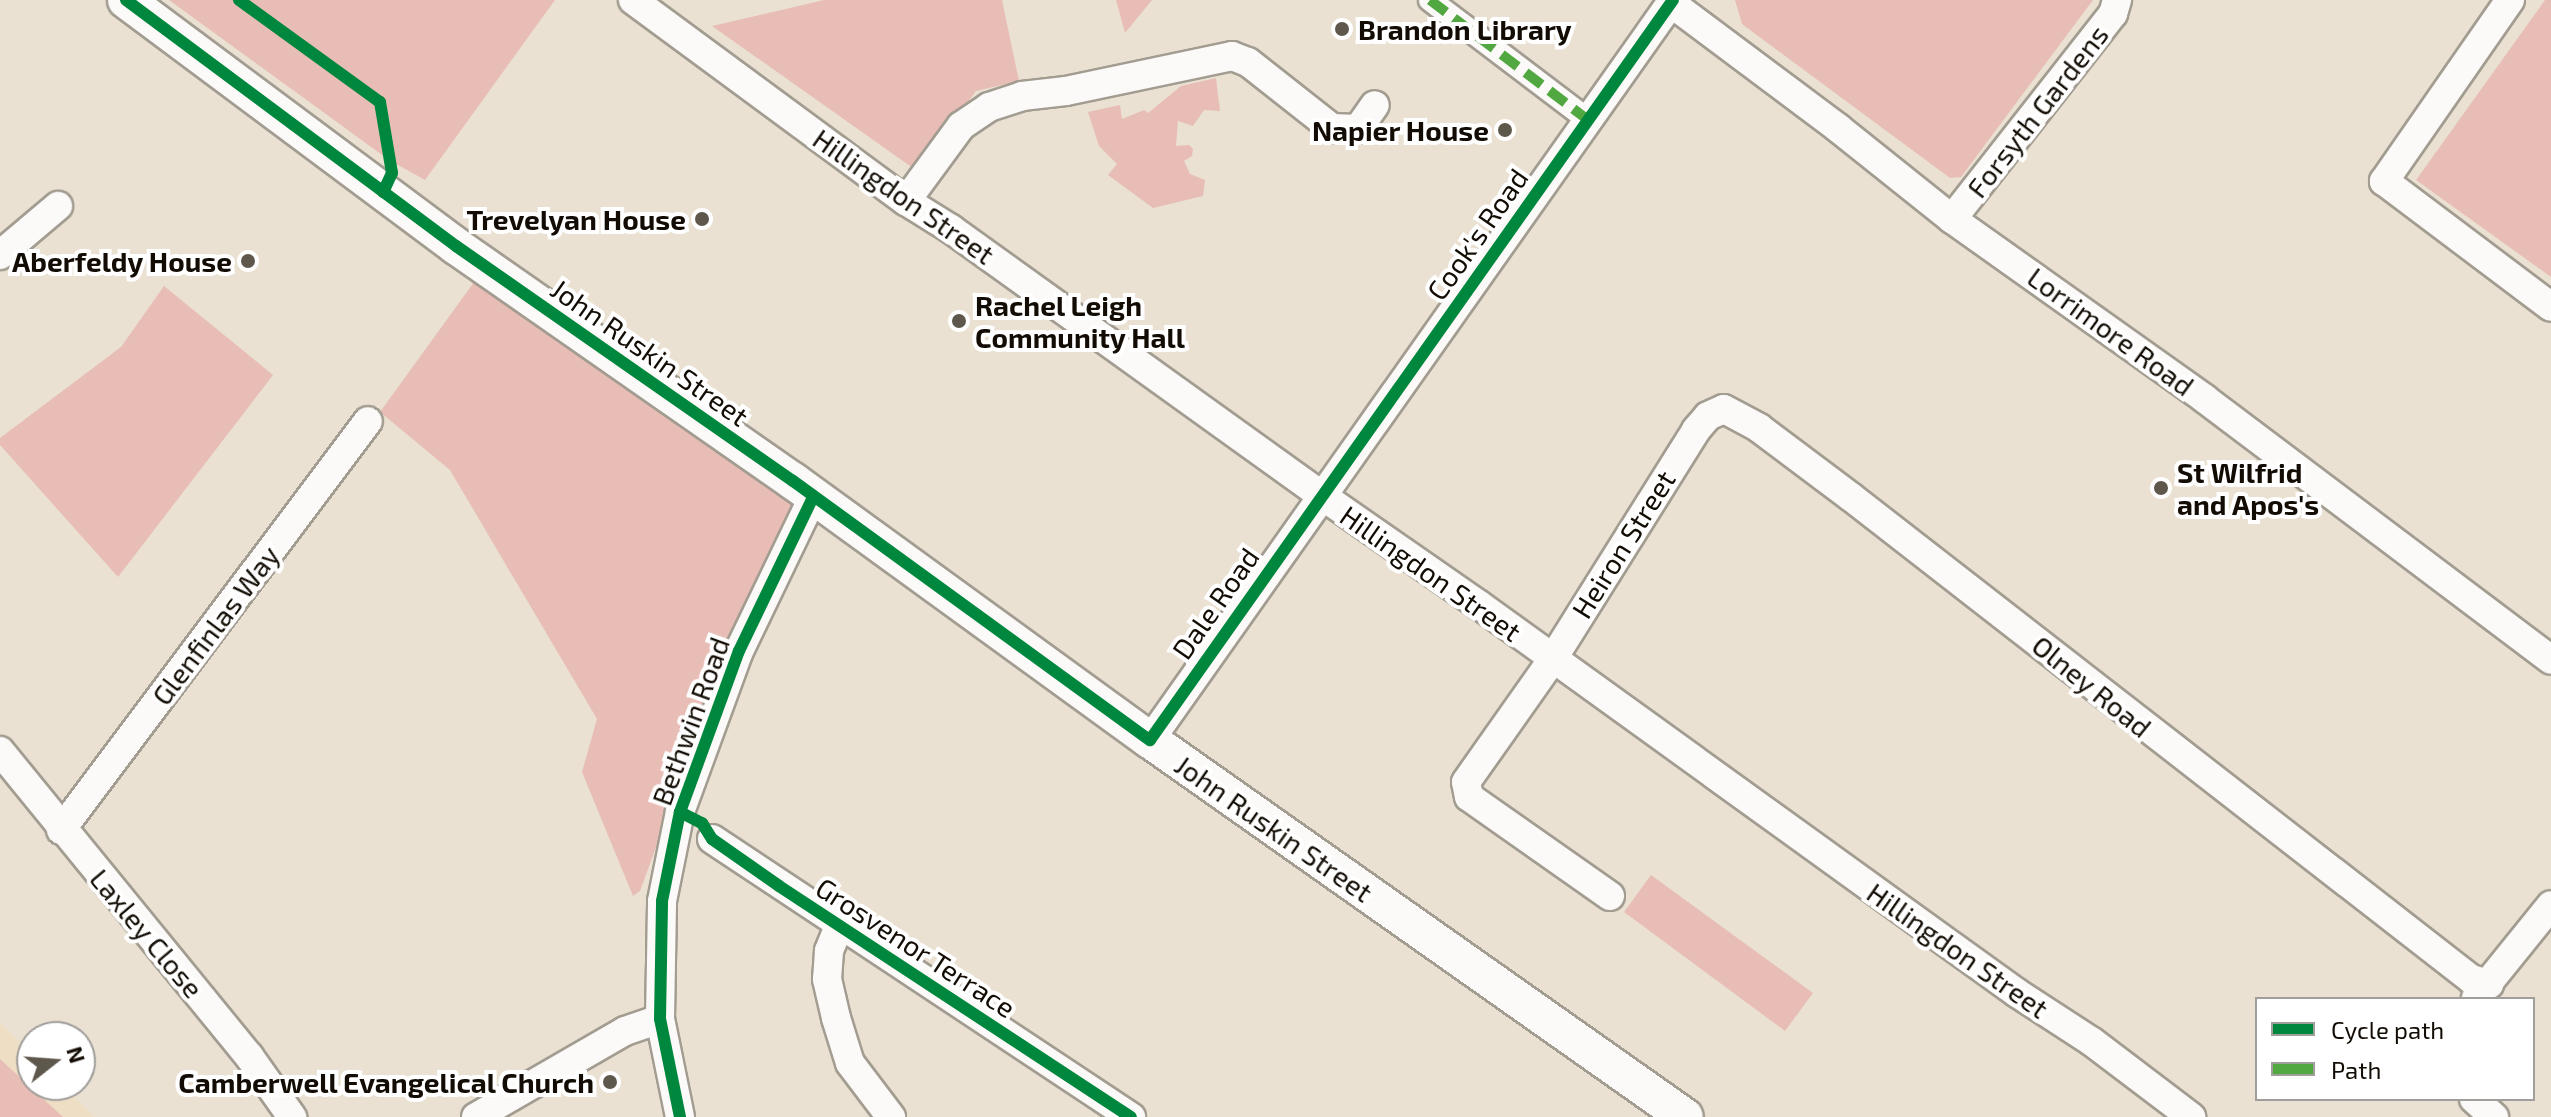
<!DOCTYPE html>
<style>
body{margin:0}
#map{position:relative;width:2551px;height:1117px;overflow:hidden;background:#eae1d2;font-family:"Exo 2",sans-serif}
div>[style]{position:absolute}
.built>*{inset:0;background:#eedec4}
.green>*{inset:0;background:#e8bdb6}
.roads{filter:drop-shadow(2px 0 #a29c91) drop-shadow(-2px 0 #a29c91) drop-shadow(0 2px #a29c91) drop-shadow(0 -2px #a29c91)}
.pedestrian>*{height:22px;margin:-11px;padding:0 11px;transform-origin:11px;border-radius:11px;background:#fcfaf8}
.minor>*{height:28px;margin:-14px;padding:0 14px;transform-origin:14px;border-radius:14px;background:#fcfaf8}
.tertiary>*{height:36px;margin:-18px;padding:0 18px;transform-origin:18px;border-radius:18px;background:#fcfaf8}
.quiet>*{height:10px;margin-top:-5px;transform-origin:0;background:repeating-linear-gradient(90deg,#51a840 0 20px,transparent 0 30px)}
.cycleway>*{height:12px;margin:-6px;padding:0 6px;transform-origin:6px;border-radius:6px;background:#00873e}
.dots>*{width:22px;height:22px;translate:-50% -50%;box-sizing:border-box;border:4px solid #fff;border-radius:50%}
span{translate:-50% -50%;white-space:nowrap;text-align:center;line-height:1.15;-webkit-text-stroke:8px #fff;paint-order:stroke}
.poi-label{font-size:28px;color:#120c04;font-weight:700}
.left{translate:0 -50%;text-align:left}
.right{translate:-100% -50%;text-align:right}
.street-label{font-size:28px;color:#120c04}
.legend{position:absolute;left:2255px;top:997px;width:280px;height:104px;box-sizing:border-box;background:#fff;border:2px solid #a09e9b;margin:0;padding:10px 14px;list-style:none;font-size:24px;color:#120c04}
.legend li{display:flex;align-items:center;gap:16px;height:40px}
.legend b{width:40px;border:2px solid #a09e9b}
.north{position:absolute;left:16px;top:1021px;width:80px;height:80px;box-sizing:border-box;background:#fff;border:2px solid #a09e9b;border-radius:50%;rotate:73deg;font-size:22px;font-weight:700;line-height:32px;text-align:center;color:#120c04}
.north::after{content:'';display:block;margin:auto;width:28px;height:36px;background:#5e574c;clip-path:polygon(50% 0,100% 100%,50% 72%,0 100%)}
</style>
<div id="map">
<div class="built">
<i style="clip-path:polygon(0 1023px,32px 1055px,32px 1085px,62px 1085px,95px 1117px,0 1117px)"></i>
</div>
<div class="green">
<i style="clip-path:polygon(169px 0,555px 0,425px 180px,389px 160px)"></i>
<i style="clip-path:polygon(824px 0,1002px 0,1019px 81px,976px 91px,919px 167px,910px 166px,712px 26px)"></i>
<i style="clip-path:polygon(1116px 0,1152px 0,1125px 33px)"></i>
<i style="clip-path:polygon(1735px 0,2093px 0,1961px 177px,1950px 178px,1742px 24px)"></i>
<i style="clip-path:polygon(2545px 0,2551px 0,2551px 277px,2416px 180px)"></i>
<i style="clip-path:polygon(1216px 78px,1220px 111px,1204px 110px,1193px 126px,1178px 121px,1176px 146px,1189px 145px,1193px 149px,1192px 156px,1184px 161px,1190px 174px,1205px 180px,1203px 196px,1153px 208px,1108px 175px,1117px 164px,1099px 146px,1088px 112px,1120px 105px,1122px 119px,1144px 110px,1148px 113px,1181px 86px)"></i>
<i style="clip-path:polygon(477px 278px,802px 501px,690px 754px,640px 891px,633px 896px,582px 772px,597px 719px,450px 470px,380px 412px)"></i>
<i style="clip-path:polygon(164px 286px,273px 375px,118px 577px,0 445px,0 438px,121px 347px)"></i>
<i style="clip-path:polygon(1651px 875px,1813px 993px,1785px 1031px,1624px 912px)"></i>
<i style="clip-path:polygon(0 1059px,63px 1117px,0 1117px)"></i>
</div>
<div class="roads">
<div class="pedestrian">
<i style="left:1430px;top:0;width:198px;rotate:37.2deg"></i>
</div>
<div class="minor">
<i style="left:633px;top:0;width:339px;rotate:36.4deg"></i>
<i style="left:906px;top:201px;width:53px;rotate:31.9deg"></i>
<i style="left:951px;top:229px;width:456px;rotate:35.7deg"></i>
<i style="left:1321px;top:495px;width:191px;rotate:34.8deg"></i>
<i style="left:1478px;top:604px;width:665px;rotate:35.82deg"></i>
<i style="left:2017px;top:993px;width:88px;rotate:33deg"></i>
<i style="left:2091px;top:1041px;width:126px;rotate:37.2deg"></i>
<i style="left:2510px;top:0;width:221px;rotate:124.8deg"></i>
<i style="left:2384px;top:181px;width:209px;rotate:37deg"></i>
<i style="left:1671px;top:3px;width:209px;rotate:36.8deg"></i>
<i style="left:1838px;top:128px;width:146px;rotate:38.6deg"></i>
<i style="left:1952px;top:219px;width:310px;rotate:35.4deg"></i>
<i style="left:2205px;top:399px;width:433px;rotate:37deg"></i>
<i style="left:906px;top:201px;width:93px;rotate:-53.7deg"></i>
<i style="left:961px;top:126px;width:34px;rotate:-34deg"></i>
<i style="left:989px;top:107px;width:35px;rotate:-18deg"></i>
<i style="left:1022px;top:96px;width:44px;rotate:-6.5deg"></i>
<i style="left:1066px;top:91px;width:170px;rotate:-11.9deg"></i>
<i style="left:1232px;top:56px;width:17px;rotate:21deg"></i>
<i style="left:1248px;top:62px;width:107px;rotate:38.2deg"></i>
<i style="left:1332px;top:128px;width:26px;rotate:2deg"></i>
<i style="left:1358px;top:129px;width:29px;rotate:-55deg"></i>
<i style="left:1952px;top:219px;width:261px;rotate:-51.9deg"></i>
<i style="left:2113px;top:14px;width:15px;rotate:-74deg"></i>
<i style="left:0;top:255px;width:76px;rotate:-40.2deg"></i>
<i style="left:1150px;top:740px;width:906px;rotate:-54.75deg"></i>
<i style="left:0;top:751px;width:394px;rotate:50.8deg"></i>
<i style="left:249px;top:1056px;width:75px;rotate:54.8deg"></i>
<i style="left:61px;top:830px;width:511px;rotate:-53.11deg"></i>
<i style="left:712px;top:839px;width:503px;rotate:33.56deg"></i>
<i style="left:1610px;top:896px;width:172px;rotate:-144.9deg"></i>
<i style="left:1469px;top:797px;width:15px;rotate:-101deg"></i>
<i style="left:1466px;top:782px;width:149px;rotate:-54.8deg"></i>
<i style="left:1552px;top:660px;width:271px;rotate:-57.9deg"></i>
<i style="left:1696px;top:430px;width:18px;rotate:-49deg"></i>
<i style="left:1708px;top:416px;width:17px;rotate:-24deg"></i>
<i style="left:1724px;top:409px;width:40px;rotate:28deg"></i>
<i style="left:1759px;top:428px;width:115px;rotate:36.9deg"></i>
<i style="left:1851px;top:497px;width:785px;rotate:37.86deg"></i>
<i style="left:2471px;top:979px;width:19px;rotate:16deg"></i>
<i style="left:839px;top:926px;width:27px;rotate:112deg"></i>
<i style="left:829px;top:951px;width:28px;rotate:94deg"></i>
<i style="left:827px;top:979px;width:40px;rotate:77deg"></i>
<i style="left:836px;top:1018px;width:47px;rotate:72.7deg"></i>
<i style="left:850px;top:1063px;width:68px;rotate:52.8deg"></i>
<i style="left:2476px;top:998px;width:119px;rotate:-51.1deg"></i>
<i style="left:2474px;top:1099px;width:27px;rotate:42deg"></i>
<i style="left:476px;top:1117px;width:172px;rotate:-30deg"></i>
<i style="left:625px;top:1031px;width:37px;rotate:-19deg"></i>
<i style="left:680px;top:1117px;width:100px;rotate:-101.5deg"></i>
<i style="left:660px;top:1019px;width:118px;rotate:-89deg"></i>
<i style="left:662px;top:901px;width:91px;rotate:-78.6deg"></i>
<i style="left:680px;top:812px;width:171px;rotate:-69.9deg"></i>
<i style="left:739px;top:651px;width:171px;rotate:-64.3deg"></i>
</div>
<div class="tertiary">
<i style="left:126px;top:0;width:412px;rotate:36.7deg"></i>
<i style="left:456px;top:246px;width:411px;rotate:34.9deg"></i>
<i style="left:793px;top:481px;width:441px;rotate:36deg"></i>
<i style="left:1150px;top:740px;width:654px;rotate:35.17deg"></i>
</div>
</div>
<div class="quiet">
<i style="left:1430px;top:0;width:198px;rotate:37.2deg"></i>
</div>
<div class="cycleway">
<i style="left:126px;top:0;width:412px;rotate:36.7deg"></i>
<i style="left:456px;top:246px;width:411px;rotate:34.9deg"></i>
<i style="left:793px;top:481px;width:441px;rotate:36deg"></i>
<i style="left:1150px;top:740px;width:906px;rotate:-54.75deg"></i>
<i style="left:239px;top:0;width:174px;rotate:35.9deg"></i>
<i style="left:380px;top:102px;width:72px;rotate:80.4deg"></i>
<i style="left:392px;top:173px;width:21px;rotate:115deg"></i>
<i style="left:680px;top:812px;width:25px;rotate:27deg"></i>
<i style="left:702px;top:823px;width:19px;rotate:58deg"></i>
<i style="left:712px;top:839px;width:82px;rotate:35deg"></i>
<i style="left:779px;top:886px;width:421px;rotate:33.3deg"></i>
<i style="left:680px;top:1117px;width:100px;rotate:-101.5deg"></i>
<i style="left:660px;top:1019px;width:118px;rotate:-89deg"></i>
<i style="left:662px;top:901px;width:91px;rotate:-78.6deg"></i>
<i style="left:680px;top:812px;width:171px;rotate:-69.9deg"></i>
<i style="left:739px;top:651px;width:171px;rotate:-64.3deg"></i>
</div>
<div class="dots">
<i style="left:1342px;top:29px;background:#5e574c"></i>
<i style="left:1505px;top:130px;background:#5e574c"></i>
<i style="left:702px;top:219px;background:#5e574c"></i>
<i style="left:248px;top:261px;background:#5e574c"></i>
<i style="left:959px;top:321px;background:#5e574c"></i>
<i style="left:2161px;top:488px;background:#5e574c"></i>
<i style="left:610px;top:1082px;background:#5e574c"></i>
</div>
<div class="poi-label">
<span class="left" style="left:1358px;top:29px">Brandon Library</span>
<span class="right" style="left:1489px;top:130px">Napier House</span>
<span class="right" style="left:686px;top:219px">Trevelyan House</span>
<span class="right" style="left:232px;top:261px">Aberfeldy House</span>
<span class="left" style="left:975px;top:321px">Rachel Leigh<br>Community Hall</span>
<span class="left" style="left:2177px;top:488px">St Wilfrid<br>and Apos's</span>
<span class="right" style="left:594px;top:1082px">Camberwell Evangelical Church</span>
</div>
<div class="street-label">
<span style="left:2037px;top:111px;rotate:-52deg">Forsyth Gardens</span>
<span style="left:904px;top:196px;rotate:35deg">Hillingdon Street</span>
<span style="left:1477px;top:234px;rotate:-55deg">Cook's Road</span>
<span style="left:2111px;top:331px;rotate:36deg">Lorrimore Road</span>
<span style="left:650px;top:352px;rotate:35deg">John Ruskin Street</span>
<span style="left:1623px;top:544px;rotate:-58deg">Heiron Street</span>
<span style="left:1431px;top:573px;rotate:35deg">Hillingdon Street</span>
<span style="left:1215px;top:603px;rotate:-55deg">Dale Road</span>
<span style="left:215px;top:625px;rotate:-53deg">Glenfinlas Way</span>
<span style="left:2092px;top:686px;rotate:39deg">Olney Road</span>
<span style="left:690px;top:721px;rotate:-70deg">Bethwin Road</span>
<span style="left:1274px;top:828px;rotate:35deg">John Ruskin Street</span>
<span style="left:147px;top:933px;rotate:50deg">Laxley Close</span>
<span style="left:916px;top:947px;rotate:33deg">Grosvenor Terrace</span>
<span style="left:1958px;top:950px;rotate:35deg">Hillingdon Street</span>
</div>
<ul class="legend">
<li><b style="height:10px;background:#00873e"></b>Cycle path</li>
<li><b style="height:10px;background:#51a840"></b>Path</li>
</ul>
<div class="north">N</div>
</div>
